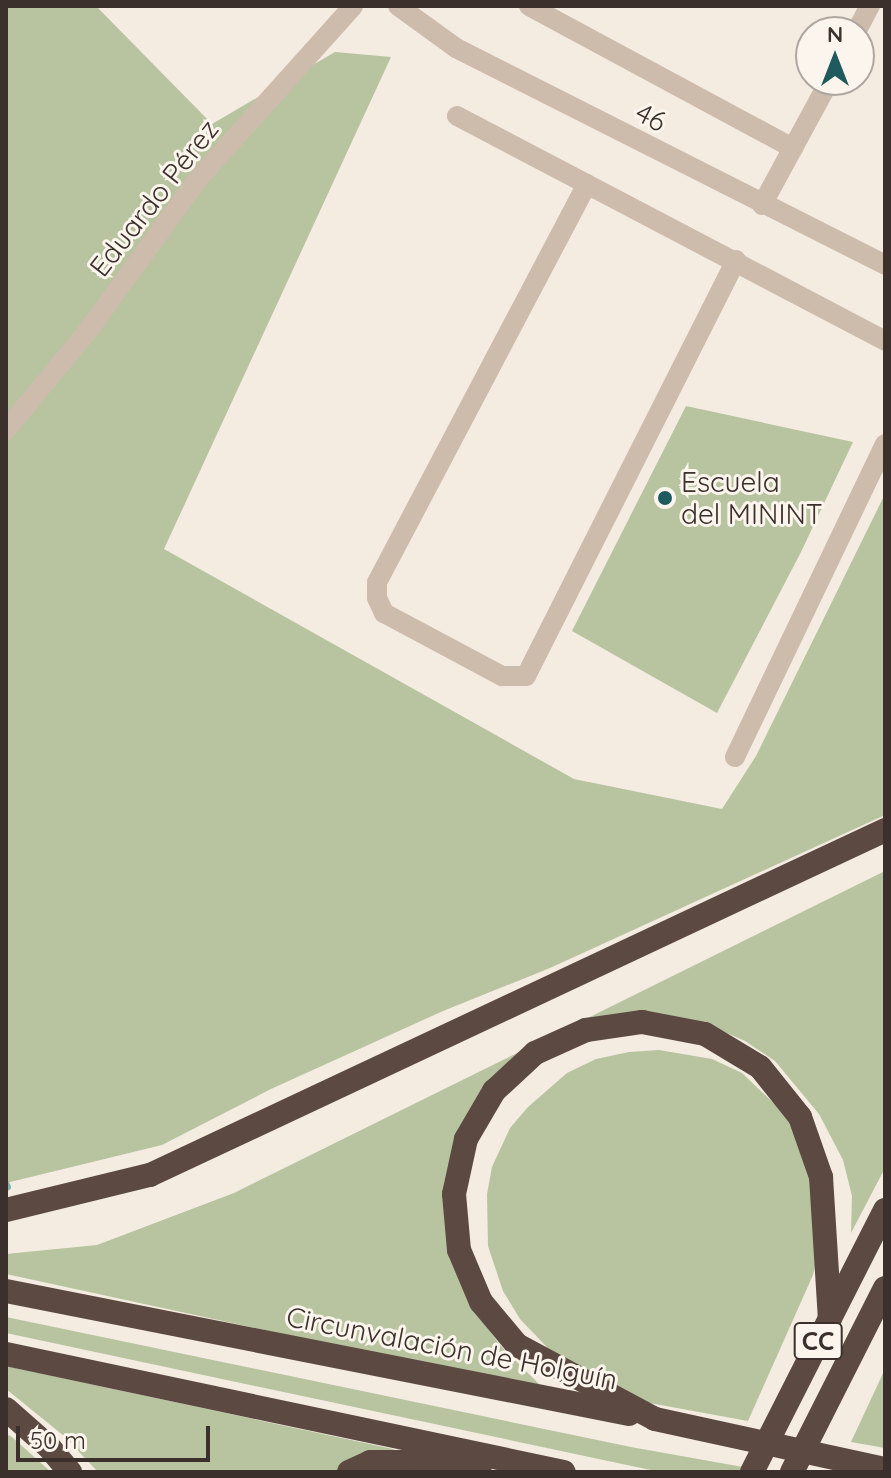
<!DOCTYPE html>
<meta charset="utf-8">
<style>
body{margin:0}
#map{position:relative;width:891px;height:1478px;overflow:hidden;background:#f4ebe1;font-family:Quicksand,sans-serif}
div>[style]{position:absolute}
.green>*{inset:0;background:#b8c4a0}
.stream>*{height:8px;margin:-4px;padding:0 4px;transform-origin:4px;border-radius:4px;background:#7fb0b2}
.minor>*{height:20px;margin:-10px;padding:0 10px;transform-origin:10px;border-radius:10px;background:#cdbbac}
.highway>*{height:24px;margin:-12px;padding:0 12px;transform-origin:12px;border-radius:12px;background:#5c4a42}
.highway-bridge>*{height:24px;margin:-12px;padding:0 12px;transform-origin:12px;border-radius:12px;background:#5c4a42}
.dots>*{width:22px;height:22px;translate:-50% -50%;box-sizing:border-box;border:4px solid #fbf5ee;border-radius:50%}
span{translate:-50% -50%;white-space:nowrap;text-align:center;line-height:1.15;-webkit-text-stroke:6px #fbf5ee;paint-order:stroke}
.shield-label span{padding:2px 6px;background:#fbf5ee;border:2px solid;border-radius:6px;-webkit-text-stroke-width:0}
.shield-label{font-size:26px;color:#3b302b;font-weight:700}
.street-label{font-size:28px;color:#3b302b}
.poi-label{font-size:28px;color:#3b302b}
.left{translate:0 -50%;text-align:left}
.frame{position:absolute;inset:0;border:8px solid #3b302b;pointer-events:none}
.north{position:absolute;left:795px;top:16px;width:80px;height:80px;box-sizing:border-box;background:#fbf5ee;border:2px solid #aea6a0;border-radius:50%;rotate:0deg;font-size:22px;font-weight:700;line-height:32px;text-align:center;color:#3b302b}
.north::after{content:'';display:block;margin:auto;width:28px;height:36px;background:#1f5a5e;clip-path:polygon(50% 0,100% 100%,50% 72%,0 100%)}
.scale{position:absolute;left:16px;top:1426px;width:194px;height:36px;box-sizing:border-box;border:4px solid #3b302b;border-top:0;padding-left:10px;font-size:24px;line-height:28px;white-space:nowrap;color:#3b302b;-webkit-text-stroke:6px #fbf5ee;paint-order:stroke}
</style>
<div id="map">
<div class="green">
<i style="clip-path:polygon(6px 6px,96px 6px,212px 124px,335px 52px,391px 57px,164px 549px,574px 779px,722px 809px,756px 756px,885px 494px,885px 815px,550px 968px,443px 1011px,271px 1089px,162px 1145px,6px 1183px)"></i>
<i style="clip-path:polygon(686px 406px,853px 442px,801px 552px,717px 713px,572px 631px)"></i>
<i style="clip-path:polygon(885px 871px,885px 1168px,851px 1233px,852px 1196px,843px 1160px,819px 1114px,775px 1061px,745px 1041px,711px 1026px,584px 1027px,490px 1089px,450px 1195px,476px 1313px,501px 1346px,546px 1391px,6px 1274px,6px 1254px,97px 1245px,234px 1193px)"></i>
<i style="clip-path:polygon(659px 1050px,712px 1059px,742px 1073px,786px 1115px,809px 1156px,819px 1249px,813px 1275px,748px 1421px,644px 1402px,563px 1364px,520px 1319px,503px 1291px,488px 1246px,487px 1194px,492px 1167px,510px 1128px,528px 1107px,567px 1073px,596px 1059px,629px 1052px)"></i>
<i style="clip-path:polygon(6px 1317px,631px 1447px,771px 1472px,660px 1472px,6px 1333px)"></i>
<i style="clip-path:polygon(6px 1366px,393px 1449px,401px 1454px,343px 1472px,98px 1472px,64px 1436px,6px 1389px)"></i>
<i style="clip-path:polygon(885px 1369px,885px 1448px,851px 1442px)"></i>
<i style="clip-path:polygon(6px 1434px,12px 1437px,51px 1472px,6px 1472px)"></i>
</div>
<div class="stream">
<i style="left:6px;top:1185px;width:2px;rotate:63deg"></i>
</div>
<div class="minor">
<i style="left:398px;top:6px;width:72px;rotate:35.9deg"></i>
<i style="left:456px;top:48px;width:481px;rotate:26.8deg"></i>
<i style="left:529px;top:6px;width:300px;rotate:28.3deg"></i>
<i style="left:856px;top:32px;width:30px;rotate:-62deg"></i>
<i style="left:457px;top:116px;width:484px;rotate:27.7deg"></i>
<i style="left:587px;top:184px;width:450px;rotate:117.8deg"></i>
<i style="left:377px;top:582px;width:16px;rotate:90deg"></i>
<i style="left:377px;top:598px;width:17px;rotate:65deg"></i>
<i style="left:384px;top:613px;width:134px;rotate:28.1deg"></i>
<i style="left:502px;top:676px;width:24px"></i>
<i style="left:526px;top:676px;width:466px;rotate:-63.2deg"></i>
<i style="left:762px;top:205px;width:142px;rotate:-61.5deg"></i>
<i style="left:6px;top:430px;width:127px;rotate:-50.4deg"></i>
<i style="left:87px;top:332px;width:189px;rotate:-54deg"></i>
<i style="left:198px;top:179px;width:232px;rotate:-48.1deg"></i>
<i style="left:735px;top:757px;width:347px;rotate:-64.4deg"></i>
</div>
<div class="highway">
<i style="left:6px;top:1210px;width:148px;rotate:-13.7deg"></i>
<i style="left:150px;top:1175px;width:812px;rotate:-25.14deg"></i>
<i style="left:6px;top:1291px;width:635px;rotate:11.17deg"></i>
<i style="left:6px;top:1354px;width:570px;rotate:11.94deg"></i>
<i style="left:6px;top:1409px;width:57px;rotate:41.5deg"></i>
<i style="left:49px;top:1447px;width:33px;rotate:50deg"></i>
<i style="left:655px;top:1419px;width:157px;rotate:-151.8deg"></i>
<i style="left:517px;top:1345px;width:56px;rotate:-129.9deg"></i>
<i style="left:481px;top:1302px;width:56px;rotate:-112.9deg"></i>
<i style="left:459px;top:1250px;width:56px;rotate:-95.1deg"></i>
<i style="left:454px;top:1194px;width:56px;rotate:-77.7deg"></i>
<i style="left:466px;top:1139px;width:56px;rotate:-59.7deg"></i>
<i style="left:494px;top:1091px;width:56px;rotate:-42.8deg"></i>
<i style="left:535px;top:1053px;width:56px;rotate:-24.3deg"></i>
<i style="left:586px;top:1030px;width:57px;rotate:-8.1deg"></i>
<i style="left:642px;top:1022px;width:64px;rotate:10.8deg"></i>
<i style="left:705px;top:1034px;width:64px;rotate:31deg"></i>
<i style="left:760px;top:1067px;width:64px;rotate:51.3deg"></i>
<i style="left:800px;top:1117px;width:64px;rotate:70.7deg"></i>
<i style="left:821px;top:1177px;width:142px;rotate:86.4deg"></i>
<i style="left:349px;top:1472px;width:23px;rotate:-25deg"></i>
<i style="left:370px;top:1462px;width:56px"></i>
<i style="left:426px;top:1462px;width:54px;rotate:6.3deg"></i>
<i style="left:752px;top:1472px;width:294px;rotate:-63.1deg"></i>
<i style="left:792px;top:1472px;width:206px;rotate:-63.2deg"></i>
</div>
<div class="highway-bridge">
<i style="left:655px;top:1419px;width:235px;rotate:12.3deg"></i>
</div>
<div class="dots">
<i style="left:665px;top:498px;background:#1f5a5e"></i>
</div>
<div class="shield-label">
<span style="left:818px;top:1341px">CC</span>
</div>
<div class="street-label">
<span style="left:651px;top:117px;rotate:27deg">46</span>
<span style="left:154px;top:198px;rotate:-52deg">Eduardo Pérez</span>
<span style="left:452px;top:1348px;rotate:11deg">Circunvalación de Holguín</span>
</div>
<div class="poi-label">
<span class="left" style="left:681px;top:498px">Escuela<br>del MININT</span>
</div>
<div class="frame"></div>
<div class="north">N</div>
<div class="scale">50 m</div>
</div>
